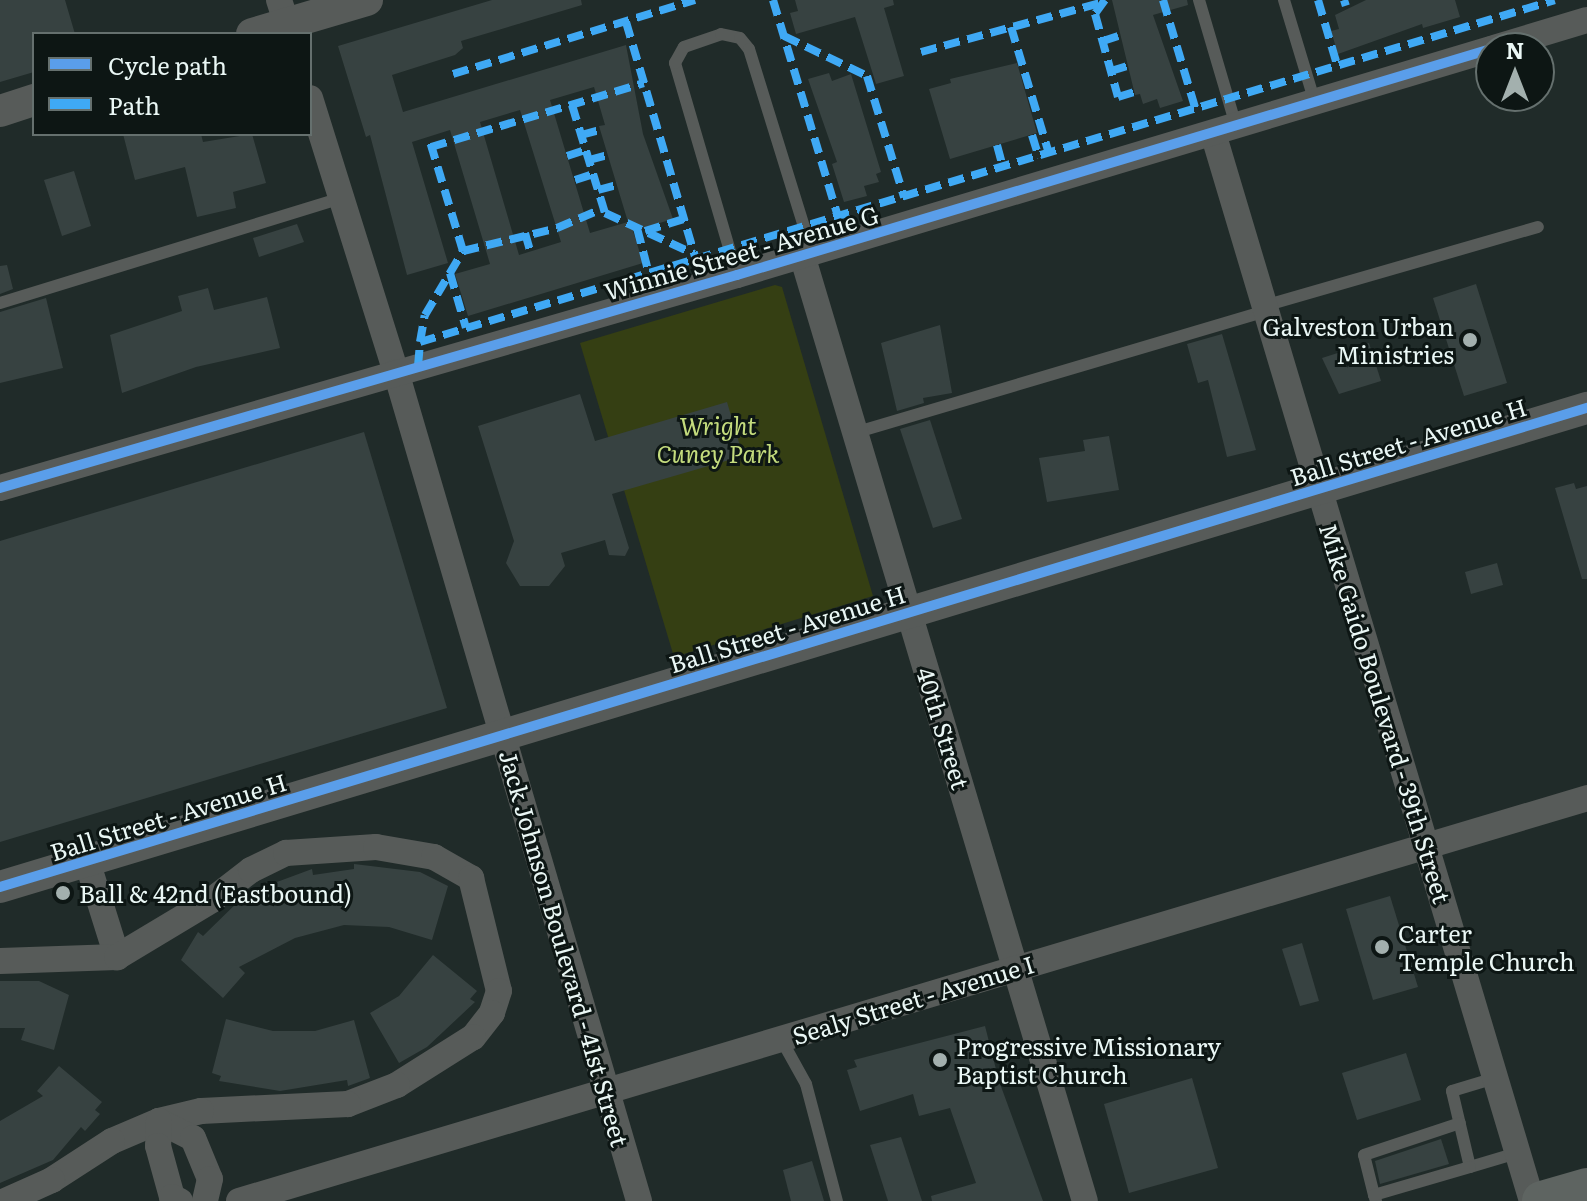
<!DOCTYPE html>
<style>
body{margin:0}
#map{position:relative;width:1587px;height:1201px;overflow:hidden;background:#202b29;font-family:Literata,serif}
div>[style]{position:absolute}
.green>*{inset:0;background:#353f13}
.building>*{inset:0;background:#374241}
.service>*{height:12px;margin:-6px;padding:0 6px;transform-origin:6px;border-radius:6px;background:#575b59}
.minor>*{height:26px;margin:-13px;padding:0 13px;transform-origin:13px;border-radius:13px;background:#575b59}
.tertiary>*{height:32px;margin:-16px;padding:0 16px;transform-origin:16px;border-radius:16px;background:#575b59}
.primary>*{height:40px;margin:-20px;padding:0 20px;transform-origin:20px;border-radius:20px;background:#5e6461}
.quiet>*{height:8px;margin-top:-4px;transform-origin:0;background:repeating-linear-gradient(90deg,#3fa9f5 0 16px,transparent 0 24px)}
.cycleway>*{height:10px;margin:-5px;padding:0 5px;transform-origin:5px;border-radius:5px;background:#5a9eea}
.dots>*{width:22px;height:22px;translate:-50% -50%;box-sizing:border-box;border:4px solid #0d1614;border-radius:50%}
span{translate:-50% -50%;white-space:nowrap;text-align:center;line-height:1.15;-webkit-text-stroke:6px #0d1614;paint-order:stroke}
.street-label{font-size:24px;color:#eaf7f5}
.poi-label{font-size:24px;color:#eaf7f5}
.right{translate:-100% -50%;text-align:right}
.left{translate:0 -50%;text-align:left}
.park-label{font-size:24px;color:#c4dc7d;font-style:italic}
.legend{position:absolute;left:32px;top:32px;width:280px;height:104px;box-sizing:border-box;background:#0d1614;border:2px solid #65706e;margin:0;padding:10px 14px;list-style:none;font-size:24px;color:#eaf7f5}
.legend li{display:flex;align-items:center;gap:16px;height:40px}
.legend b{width:40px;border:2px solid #65706e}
.north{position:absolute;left:1475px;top:32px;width:80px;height:80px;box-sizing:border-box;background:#0d1614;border:2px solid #65706e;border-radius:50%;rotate:0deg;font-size:22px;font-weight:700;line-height:32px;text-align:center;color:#eaf7f5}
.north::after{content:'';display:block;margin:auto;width:28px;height:36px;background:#a3b0ae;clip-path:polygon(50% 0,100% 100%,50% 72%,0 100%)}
</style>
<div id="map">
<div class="green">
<i style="clip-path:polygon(775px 285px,782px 287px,873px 596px,674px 657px,580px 343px)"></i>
</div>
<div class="building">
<i style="clip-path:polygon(0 0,65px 0,75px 34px,34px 34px,34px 72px,0 82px)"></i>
<i style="clip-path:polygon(evenodd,492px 0,581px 0,582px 5px,461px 41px,463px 48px,455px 55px,392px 75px,403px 112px,626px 45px,643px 134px,673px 219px,633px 231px,643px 263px,468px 316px,455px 274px,490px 264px,450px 130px,412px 142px,448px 263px,407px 275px,370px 135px,366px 137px,338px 46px,492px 0,594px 87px,605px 125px,599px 126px,628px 222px,590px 233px,550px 100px,594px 87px,492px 0,520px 110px,561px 242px,519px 255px,480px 122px,520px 110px)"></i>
<i style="clip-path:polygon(795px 0,893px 0,894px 5px,884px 8px,904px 76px,876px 84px,855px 17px,796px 34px,790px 13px,798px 11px)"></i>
<i style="clip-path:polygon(1112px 0,1187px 0,1188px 5px,1153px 15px,1183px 101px,1160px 108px,1157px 99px,1143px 104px,1140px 94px,1135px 95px)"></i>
<i style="clip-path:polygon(1366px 0,1455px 0,1460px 17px,1423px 28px,1422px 24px,1338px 54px,1331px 31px,1339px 29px,1335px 15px)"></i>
<i style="clip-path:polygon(1017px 63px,1037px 133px,950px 159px,929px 89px,951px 83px,950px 79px)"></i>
<i style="clip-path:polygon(829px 73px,832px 81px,851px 74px,881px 172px,876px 174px,879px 182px,864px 186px,867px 196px,844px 202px,832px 164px,837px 162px,808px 79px)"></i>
<i style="clip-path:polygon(123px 134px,201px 134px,203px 142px,252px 134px,266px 183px,233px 192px,236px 208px,197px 217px,185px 167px,135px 180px)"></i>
<i style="clip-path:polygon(74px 171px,91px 226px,62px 236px,44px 180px)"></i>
<i style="clip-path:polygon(297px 224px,304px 242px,259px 257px,253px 238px)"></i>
<i style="clip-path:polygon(7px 265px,13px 289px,0 294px,0 266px)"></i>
<i style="clip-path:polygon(1476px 284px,1507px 383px,1464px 396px,1433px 298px)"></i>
<i style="clip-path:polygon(208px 288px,214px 310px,267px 297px,280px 348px,196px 367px,122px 393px,110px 335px,182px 311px,178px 296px)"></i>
<i style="clip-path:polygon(46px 298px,63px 368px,0 383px,0 312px)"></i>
<i style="clip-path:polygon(940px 325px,952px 393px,923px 398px,924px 403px,897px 411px,881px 343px)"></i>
<i style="clip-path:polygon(1222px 334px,1256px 450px,1227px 457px,1208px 380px,1198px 383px,1187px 344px)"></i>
<i style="clip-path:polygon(1369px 343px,1381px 381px,1339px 394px,1322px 358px)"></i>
<i style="clip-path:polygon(580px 394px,595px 441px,727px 402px,743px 456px,612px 494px,629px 548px,625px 556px,609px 555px,605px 540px,561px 553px,565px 566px,549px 586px,520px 586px,506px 563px,514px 541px,478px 426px)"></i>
<i style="clip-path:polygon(930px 420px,962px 519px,933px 528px,900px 429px)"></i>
<i style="clip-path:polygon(364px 432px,447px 708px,0 842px,0 541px)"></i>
<i style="clip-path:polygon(1109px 436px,1119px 490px,1047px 502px,1039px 458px,1085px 451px,1083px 440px)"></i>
<i style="clip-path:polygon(1574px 483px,1576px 489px,1587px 486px,1587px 579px,1582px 579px,1555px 488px)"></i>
<i style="clip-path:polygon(1497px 563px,1503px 585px,1471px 594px,1465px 572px)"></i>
<i style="clip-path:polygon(354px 864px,420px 872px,448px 886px,432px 940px,389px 927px,344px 925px,295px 938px,239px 967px,245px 973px,223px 998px,181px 960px,198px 932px,203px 936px,247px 893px,312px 869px,313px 875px,354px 869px)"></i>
<i style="clip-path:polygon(1390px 896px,1418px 987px,1373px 1000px,1346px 909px)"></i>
<i style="clip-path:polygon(1302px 943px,1319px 1001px,1300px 1006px,1282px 949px)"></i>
<i style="clip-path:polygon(433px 955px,477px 991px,470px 999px,475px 1002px,427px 1047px,399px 1063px,370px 1013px,399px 996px)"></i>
<i style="clip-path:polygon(0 981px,39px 981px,69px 995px,54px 1050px,21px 1040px,25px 1028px,0 1028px)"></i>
<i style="clip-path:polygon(226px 1019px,273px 1031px,315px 1031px,354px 1020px,370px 1078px,348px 1086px,347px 1080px,280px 1091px,219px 1081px,221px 1076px,212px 1073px)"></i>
<i style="clip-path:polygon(985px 1026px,999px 1081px,1043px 1201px,932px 1201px,931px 1196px,976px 1183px,950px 1108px,919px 1116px,913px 1094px,860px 1111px,847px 1070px,857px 1067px,854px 1060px)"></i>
<i style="clip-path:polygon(1406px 1053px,1421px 1100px,1357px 1120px,1342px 1073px)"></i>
<i style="clip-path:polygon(59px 1066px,102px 1102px,95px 1110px,100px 1114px,85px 1131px,81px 1127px,53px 1160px,0 1183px,0 1121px,43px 1096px,37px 1091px)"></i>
<i style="clip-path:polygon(1192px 1078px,1218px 1168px,1129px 1193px,1104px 1104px)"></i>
<i style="clip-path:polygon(901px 1137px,922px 1201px,888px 1201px,870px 1145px)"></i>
<i style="clip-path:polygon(1441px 1139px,1449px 1164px,1380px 1184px,1375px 1161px)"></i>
<i style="clip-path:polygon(812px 1161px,824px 1201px,791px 1201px,783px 1170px)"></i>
</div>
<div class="service">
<i style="left:1199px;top:0;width:131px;rotate:73.6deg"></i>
<i style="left:1284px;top:0;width:108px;rotate:73.2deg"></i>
<i style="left:737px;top:275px;width:221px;rotate:-106.3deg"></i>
<i style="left:675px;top:63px;width:18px;rotate:-61deg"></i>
<i style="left:684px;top:47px;width:39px;rotate:-19deg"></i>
<i style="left:721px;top:34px;width:19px;rotate:12deg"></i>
<i style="left:740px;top:38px;width:14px;rotate:51deg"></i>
<i style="left:749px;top:49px;width:213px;rotate:72.8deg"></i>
<i style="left:0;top:303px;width:358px;rotate:-17.1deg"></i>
<i style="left:1264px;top:306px;width:285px;rotate:-16.1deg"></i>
<i style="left:854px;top:433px;width:430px;rotate:-16.5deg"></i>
<i style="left:781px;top:1039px;width:51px;rotate:60.9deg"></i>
<i style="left:806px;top:1084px;width:121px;rotate:75.2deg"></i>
<i style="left:1495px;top:1078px;width:45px;rotate:163.2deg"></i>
<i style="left:1452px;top:1091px;width:78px;rotate:76.7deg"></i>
<i style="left:1470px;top:1167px;width:49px;rotate:-16.6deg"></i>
<i style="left:1374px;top:1195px;width:41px;rotate:-104deg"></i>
<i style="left:1364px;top:1155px;width:101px;rotate:-18.4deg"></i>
<i style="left:1376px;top:1201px;width:6px;rotate:-108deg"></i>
<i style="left:1374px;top:1195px;width:100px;rotate:-16.3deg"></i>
</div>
<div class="minor">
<i style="left:279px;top:0;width:36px;rotate:72deg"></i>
<i style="left:1494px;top:48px;width:97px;rotate:-16.8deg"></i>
<i style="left:310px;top:98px;width:287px;rotate:72.6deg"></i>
<i style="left:396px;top:372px;width:864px;rotate:73.66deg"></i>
<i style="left:1213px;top:133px;width:1115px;rotate:73.37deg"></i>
<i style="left:802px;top:255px;width:987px;rotate:73.35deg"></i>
<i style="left:0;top:488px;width:767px;rotate:-16.12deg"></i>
<i style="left:737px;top:275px;width:787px;rotate:-16.69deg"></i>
<i style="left:87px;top:861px;width:101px;rotate:72.6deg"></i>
<i style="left:0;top:961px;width:117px;rotate:-2deg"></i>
<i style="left:117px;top:957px;width:111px;rotate:-31deg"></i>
<i style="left:212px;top:900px;width:49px;rotate:-37.6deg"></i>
<i style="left:251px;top:870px;width:39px;rotate:-26deg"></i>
<i style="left:286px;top:853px;width:90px;rotate:-3.8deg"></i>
<i style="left:376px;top:847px;width:59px;rotate:9.8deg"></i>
<i style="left:434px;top:857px;width:43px;rotate:29.6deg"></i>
<i style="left:471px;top:878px;width:116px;rotate:76.1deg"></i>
<i style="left:499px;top:991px;width:23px;rotate:108deg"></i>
<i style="left:492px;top:1013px;width:31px;rotate:128deg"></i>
<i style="left:473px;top:1037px;width:90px;rotate:147.7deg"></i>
<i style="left:397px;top:1085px;width:53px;rotate:158.8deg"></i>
<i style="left:348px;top:1104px;width:147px;rotate:177.3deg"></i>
<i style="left:201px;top:1111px;width:43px;rotate:166.6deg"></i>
<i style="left:159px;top:1121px;width:51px;rotate:156.9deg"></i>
<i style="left:112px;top:1141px;width:72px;rotate:147deg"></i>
<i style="left:52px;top:1180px;width:51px;rotate:155.9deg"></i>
<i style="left:159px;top:1121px;width:38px;rotate:27deg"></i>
<i style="left:193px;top:1138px;width:44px;rotate:67.5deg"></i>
<i style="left:210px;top:1179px;width:23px;rotate:103deg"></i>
<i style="left:159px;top:1121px;width:25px;rotate:92deg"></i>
<i style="left:158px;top:1146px;width:53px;rotate:74.6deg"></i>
<i style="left:172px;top:1197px;width:9px;rotate:27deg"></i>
<i style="left:239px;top:1201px;width:1407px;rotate:-16.64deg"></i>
</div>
<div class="tertiary">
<i style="left:252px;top:34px;width:120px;rotate:-16.5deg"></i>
<i style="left:0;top:111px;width:36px;rotate:-18deg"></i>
<i style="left:0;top:887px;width:1658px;rotate:-16.8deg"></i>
</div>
<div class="primary">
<i style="left:1542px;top:1201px;width:47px;rotate:-16.1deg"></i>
</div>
<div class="quiet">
<i style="left:773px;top:0;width:227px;rotate:73.3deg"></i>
<i style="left:1105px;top:0;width:17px;rotate:126deg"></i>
<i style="left:1095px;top:14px;width:86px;rotate:74.5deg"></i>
<i style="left:1118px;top:97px;width:17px;rotate:-17deg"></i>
<i style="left:1163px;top:0;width:116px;rotate:73.4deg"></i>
<i style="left:1318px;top:0;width:71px;rotate:73.6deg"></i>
<i style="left:1344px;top:0;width:6px;rotate:72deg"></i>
<i style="left:626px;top:22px;width:248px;rotate:73.6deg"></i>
<i style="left:1011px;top:27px;width:133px;rotate:73.3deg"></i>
<i style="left:784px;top:36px;width:92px;rotate:25.7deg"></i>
<i style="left:867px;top:76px;width:127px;rotate:73deg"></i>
<i style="left:1103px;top:41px;width:16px;rotate:-18deg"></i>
<i style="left:921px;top:52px;width:190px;rotate:-15.3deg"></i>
<i style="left:1111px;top:71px;width:17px;rotate:-17deg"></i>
<i style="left:453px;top:74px;width:253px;rotate:-17deg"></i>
<i style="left:572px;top:105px;width:113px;rotate:73deg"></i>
<i style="left:605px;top:213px;width:98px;rotate:24.7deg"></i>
<i style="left:581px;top:135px;width:20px;rotate:-15deg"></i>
<i style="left:1032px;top:135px;width:24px;rotate:73deg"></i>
<i style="left:997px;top:145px;width:24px;rotate:75deg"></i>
<i style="left:431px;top:147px;width:222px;rotate:-16.7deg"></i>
<i style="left:567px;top:156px;width:20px;rotate:-18deg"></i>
<i style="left:589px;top:160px;width:20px;rotate:-15deg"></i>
<i style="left:575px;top:180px;width:19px;rotate:-18deg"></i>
<i style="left:598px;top:190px;width:20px;rotate:-15deg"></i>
<i style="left:637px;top:228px;width:48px;rotate:75.4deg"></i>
<i style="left:645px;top:231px;width:41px;rotate:-17.1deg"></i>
<i style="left:525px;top:233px;width:19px;rotate:74deg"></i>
<i style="left:463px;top:251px;width:97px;rotate:-13.7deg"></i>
<i style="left:557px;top:228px;width:51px;rotate:-23.1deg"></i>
<i style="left:450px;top:273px;width:57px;rotate:73.8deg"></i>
<i style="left:420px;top:342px;width:27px;rotate:-80deg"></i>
<i style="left:425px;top:315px;width:74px;rotate:-59.3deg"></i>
<i style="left:463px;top:251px;width:114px;rotate:-106.8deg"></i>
<i style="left:418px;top:366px;width:24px;rotate:-85deg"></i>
<i style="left:420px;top:342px;width:1185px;rotate:-16.77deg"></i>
</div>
<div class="cycleway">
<i style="left:0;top:488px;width:767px;rotate:-16.12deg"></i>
<i style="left:737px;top:275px;width:787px;rotate:-16.69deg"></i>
<i style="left:0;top:887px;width:1658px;rotate:-16.8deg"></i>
</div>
<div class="dots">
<i style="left:1470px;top:340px;background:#a3b0ae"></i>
<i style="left:63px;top:893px;background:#a3b0ae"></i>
<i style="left:1382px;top:947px;background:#a3b0ae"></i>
<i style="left:940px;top:1060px;background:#a3b0ae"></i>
</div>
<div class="street-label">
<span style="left:741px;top:252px;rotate:-16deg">Winnie Street - Avenue G</span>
<span style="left:1408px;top:441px;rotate:-17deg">Ball Street - Avenue H</span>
<span style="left:787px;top:628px;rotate:-17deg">Ball Street - Avenue H</span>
<span style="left:1386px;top:713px;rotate:73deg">Mike Gaido Boulevard - 39th Street</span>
<span style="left:944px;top:728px;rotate:73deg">40th Street</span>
<span style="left:168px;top:816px;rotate:-17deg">Ball Street - Avenue H</span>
<span style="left:565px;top:948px;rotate:74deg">Jack Johnson Boulevard - 41st Street</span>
<span style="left:913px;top:999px;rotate:-17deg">Sealy Street - Avenue I</span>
</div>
<div class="poi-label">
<span class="right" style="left:1454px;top:340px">Galveston Urban<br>Ministries</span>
<span class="left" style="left:79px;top:893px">Ball &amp; 42nd (Eastbound)</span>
<span class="left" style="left:1398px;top:947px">Carter<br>Temple Church</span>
<span class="left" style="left:956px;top:1060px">Progressive Missionary<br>Baptist Church</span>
</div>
<div class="park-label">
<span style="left:718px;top:439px">Wright<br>Cuney Park</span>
</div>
<ul class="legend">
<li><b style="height:10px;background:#5a9eea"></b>Cycle path</li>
<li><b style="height:10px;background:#3fa9f5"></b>Path</li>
</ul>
<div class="north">N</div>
</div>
